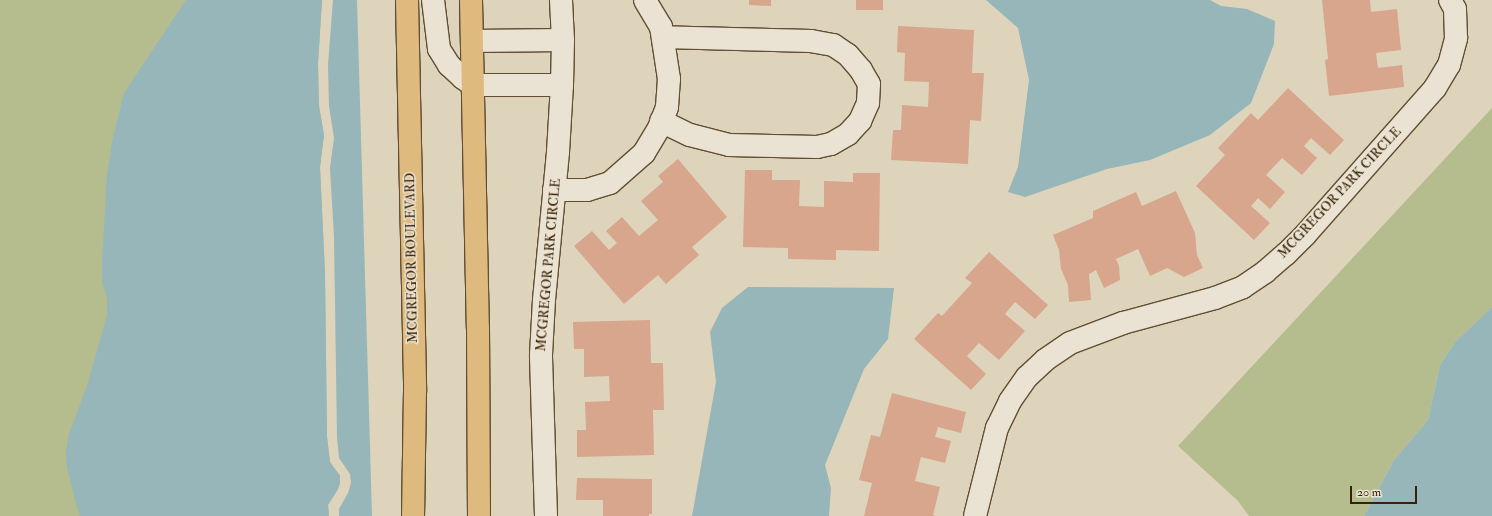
<!DOCTYPE html>
<style>
body{margin:0}
#map{position:relative;width:1492px;height:516px;overflow:hidden;background:#ded4bb;font-family:"IM FELL Double Pica",serif}
div>[style]{position:absolute}
.green>*{inset:0;background:#b5bc8d}
.water>*{inset:0;background:#96b6b9}
.building>*{inset:0;background:#d8a58d}
.roads{filter:drop-shadow(1px 0 #624e32) drop-shadow(-1px 0 #624e32) drop-shadow(0 1px #624e32) drop-shadow(0 -1px #624e32)}
.minor>*{height:22px;margin:-11px;padding:0 11px;transform-origin:11px;border-radius:11px;background:#eae3d3}
.major>*{height:22px;margin:-11px;padding:0 11px;transform-origin:11px;border-radius:11px;background:#dfba7e}
span{translate:-50% -50%;white-space:nowrap;text-align:center;line-height:1.15;-webkit-text-stroke:3px #eae3d3;paint-order:stroke}
.street-label{font-size:13px;color:#382105}
.scale{position:absolute;left:1350px;top:486px;width:67px;height:18px;box-sizing:border-box;border:2px solid #382105;border-top:0;padding-left:5px;font-size:12px;line-height:14px;white-space:nowrap;color:#382105;-webkit-text-stroke:3px #eae3d3;paint-order:stroke}
</style>
<div id="map">
<div class="green">
<i style="clip-path:polygon(0 0,322px 0,318px 64px,319px 106px,324px 135px,320px 167px,325px 274px,327px 437px,330px 462px,340px 476px,340px 483px,338px 489px,328px 505px,329px 516px,0 516px)"></i>
<i style="clip-path:polygon(1492px 108px,1492px 307px,1455px 342px,1440px 365px,1428px 420px,1394px 460px,1364px 516px,1249px 516px,1238px 501px,1178px 446px)"></i>
</div>
<div class="water">
<i style="clip-path:polygon(186px 0,322px 0,318px 64px,319px 106px,324px 135px,320px 167px,325px 274px,327px 437px,330px 462px,340px 476px,340px 483px,338px 489px,328px 505px,329px 516px,80px 516px,77px 507px,67px 468px,66px 451px,69px 434px,87px 386px,107px 315px,107px 298px,102px 281px,102px 261px,107px 175px,112px 142px,124px 93px)"></i>
<i style="clip-path:polygon(333px 0,357px 0,372px 516px,339px 516px,339px 509px,348px 493px,351px 483px,350px 474px,339px 458px,337px 437px,334px 237px,330px 168px,334px 138px,329px 106px,328px 65px)"></i>
<i style="clip-path:polygon(986px 0,1210px 0,1221px 6px,1247px 9px,1275px 21px,1274px 44px,1251px 103px,1210px 135px,1150px 160px,1107px 169px,1025px 197px,1008px 192px,1018px 167px,1029px 80px,1018px 28px)"></i>
<i style="clip-path:polygon(748px 287px,894px 288px,888px 339px,864px 369px,825px 465px,831px 488px,829px 516px,692px 516px,716px 382px,710px 332px,722px 308px)"></i>
<i style="clip-path:polygon(1492px 307px,1492px 516px,1364px 516px,1394px 460px,1428px 420px,1440px 365px,1455px 342px)"></i>
</div>
<div class="building">
<i style="clip-path:polygon(749px 0,771px 0,771px 6px,749px 5px)"></i>
<i style="clip-path:polygon(856px 0,883px 0,883px 10px,856px 10px)"></i>
<i style="clip-path:polygon(1322px 0,1370px 0,1371px 12px,1397px 9px,1401px 50px,1376px 53px,1378px 68px,1402px 65px,1404px 87px,1329px 96px,1325px 60px,1328px 59px)"></i>
<i style="clip-path:polygon(898px 26px,974px 30px,972px 73px,984px 73px,981px 121px,970px 120px,968px 164px,891px 160px,893px 130px,901px 130px,902px 105px,928px 107px,929px 82px,904px 81px,905px 53px,897px 52px)"></i>
<i style="clip-path:polygon(1288px 88px,1344px 140px,1330px 155px,1311px 138px,1304px 146px,1317px 158px,1302px 175px,1282px 158px,1266px 175px,1285px 192px,1270px 209px,1258px 198px,1251px 206px,1270px 223px,1254px 240px,1196px 186px,1225px 155px,1218px 148px,1251px 113px,1258px 120px)"></i>
<i style="clip-path:polygon(678px 159px,727px 217px,692px 247px,699px 255px,666px 284px,658px 275px,624px 304px,574px 246px,592px 231px,609px 250px,617px 243px,606px 231px,622px 217px,639px 236px,658px 220px,641px 201px,663px 182px,658px 176px)"></i>
<i style="clip-path:polygon(745px 170px,772px 170px,772px 180px,800px 180px,799px 206px,824px 207px,824px 181px,853px 182px,853px 173px,880px 173px,879px 251px,836px 250px,836px 260px,788px 259px,788px 248px,743px 247px)"></i>
<i style="clip-path:polygon(1176px 191px,1195px 233px,1197px 255px,1203px 268px,1184px 277px,1167px 268px,1150px 276px,1138px 249px,1116px 259px,1119px 266px,1120px 280px,1104px 288px,1096px 270px,1089px 274px,1091px 300px,1069px 302px,1068px 285px,1061px 269px,1059px 250px,1053px 235px,1093px 218px,1093px 211px,1136px 192px,1142px 206px)"></i>
<i style="clip-path:polygon(989px 252px,1048px 305px,1035px 319px,1015px 302px,1005px 314px,1025px 331px,999px 360px,979px 343px,967px 356px,986px 374px,971px 390px,914px 339px,938px 313px,942px 316px,972px 283px,965px 278px)"></i>
<i style="clip-path:polygon(650px 320px,651px 363px,663px 363px,664px 410px,653px 410px,654px 455px,577px 457px,577px 430px,586px 430px,585px 402px,610px 401px,609px 376px,584px 377px,584px 349px,574px 349px,573px 322px)"></i>
<i style="clip-path:polygon(892px 393px,966px 412px,961px 433px,938px 427px,935px 437px,951px 441px,945px 463px,921px 457px,915px 481px,940px 487px,933px 515px,936px 516px,864px 516px,872px 483px,859px 480px,871px 435px,880px 437px)"></i>
<i style="clip-path:polygon(577px 478px,652px 479px,652px 514px,649px 514px,649px 516px,603px 516px,603px 500px,576px 500px)"></i>
</div>
<div class="roads">
<div class="minor">
<i style="left:433px;top:0;width:49px;rotate:83deg"></i>
<i style="left:439px;top:49px;width:19px;rotate:58deg"></i>
<i style="left:449px;top:65px;width:19px;rotate:43deg"></i>
<i style="left:463px;top:78px;width:12px;rotate:35deg"></i>
<i style="left:473px;top:85px;width:89px"></i>
<i style="left:472px;top:41px;width:91px;rotate:-0.6deg"></i>
<i style="left:661px;top:121px;width:32px;rotate:26deg"></i>
<i style="left:690px;top:135px;width:40px;rotate:14.4deg"></i>
<i style="left:729px;top:145px;width:88px;rotate:1.3deg"></i>
<i style="left:817px;top:147px;width:14px;rotate:-12deg"></i>
<i style="left:831px;top:144px;width:20px;rotate:-30deg"></i>
<i style="left:848px;top:134px;width:18px;rotate:-47deg"></i>
<i style="left:860px;top:121px;width:20px;rotate:-66deg"></i>
<i style="left:868px;top:103px;width:19px;rotate:-87deg"></i>
<i style="left:869px;top:84px;width:16px;rotate:-120deg"></i>
<i style="left:861px;top:70px;width:20px;rotate:-131deg"></i>
<i style="left:848px;top:55px;width:18px;rotate:-146deg"></i>
<i style="left:833px;top:45px;width:22px;rotate:-170deg"></i>
<i style="left:811px;top:41px;width:148px;rotate:-178.5deg"></i>
<i style="left:554px;top:190px;width:33px"></i>
<i style="left:587px;top:190px;width:24px;rotate:-17deg"></i>
<i style="left:610px;top:183px;width:45px;rotate:-41.4deg"></i>
<i style="left:644px;top:153px;width:29px;rotate:-59deg"></i>
<i style="left:659px;top:128px;width:22px;rotate:-69deg"></i>
<i style="left:667px;top:107px;width:28px;rotate:-86deg"></i>
<i style="left:669px;top:79px;width:53px;rotate:-98.7deg"></i>
<i style="left:661px;top:27px;width:31px;rotate:-121deg"></i>
<i style="left:546px;top:516px;width:161px;rotate:-91.8deg"></i>
<i style="left:541px;top:355px;width:55px;rotate:-86.9deg"></i>
<i style="left:544px;top:300px;width:149px;rotate:-84.6deg"></i>
<i style="left:558px;top:152px;width:67px;rotate:-86.6deg"></i>
<i style="left:562px;top:85px;width:45px;rotate:-88.7deg"></i>
<i style="left:563px;top:40px;width:40px;rotate:-92.9deg"></i>
<i style="left:975px;top:516px;width:91px;rotate:-76deg"></i>
<i style="left:997px;top:428px;width:30px;rotate:-64deg"></i>
<i style="left:1010px;top:401px;width:29px;rotate:-55deg"></i>
<i style="left:1027px;top:377px;width:25px;rotate:-43deg"></i>
<i style="left:1045px;top:360px;width:30px;rotate:-34deg"></i>
<i style="left:1070px;top:343px;width:57px;rotate:-20.7deg"></i>
<i style="left:1123px;top:323px;width:95px;rotate:-15.2deg"></i>
<i style="left:1215px;top:298px;width:30px;rotate:-21deg"></i>
<i style="left:1243px;top:287px;width:27px;rotate:-34deg"></i>
<i style="left:1265px;top:272px;width:28px;rotate:-41deg"></i>
<i style="left:1286px;top:254px;width:27px;rotate:-45deg"></i>
<i style="left:1305px;top:235px;width:196px;rotate:-48.5deg"></i>
<i style="left:1435px;top:88px;width:27px;rotate:-59deg"></i>
<i style="left:1449px;top:65px;width:28px;rotate:-75deg"></i>
<i style="left:1456px;top:38px;width:29px;rotate:-92deg"></i>
<i style="left:1455px;top:9px;width:10px;rotate:-119deg"></i>
</div>
<div class="major">
<i style="left:407px;top:0;width:391px;rotate:88.8deg"></i>
<i style="left:415px;top:391px;width:125px;rotate:90.9deg"></i>
<i style="left:471px;top:0;width:328px;rotate:88.8deg"></i>
<i style="left:478px;top:328px;width:188px;rotate:89.7deg"></i>
</div>
</div>
<div class="street-label">
<span style="left:1340px;top:193px;rotate:-47deg">MCGREGOR PARK CIRCLE</span>
<span style="left:412px;top:258px;rotate:-91deg">MCGREGOR BOULEVARD</span>
<span style="left:549px;top:265px;rotate:-85deg">MCGREGOR PARK CIRCLE</span>
</div>
<div class="scale">20 m</div>
</div>
